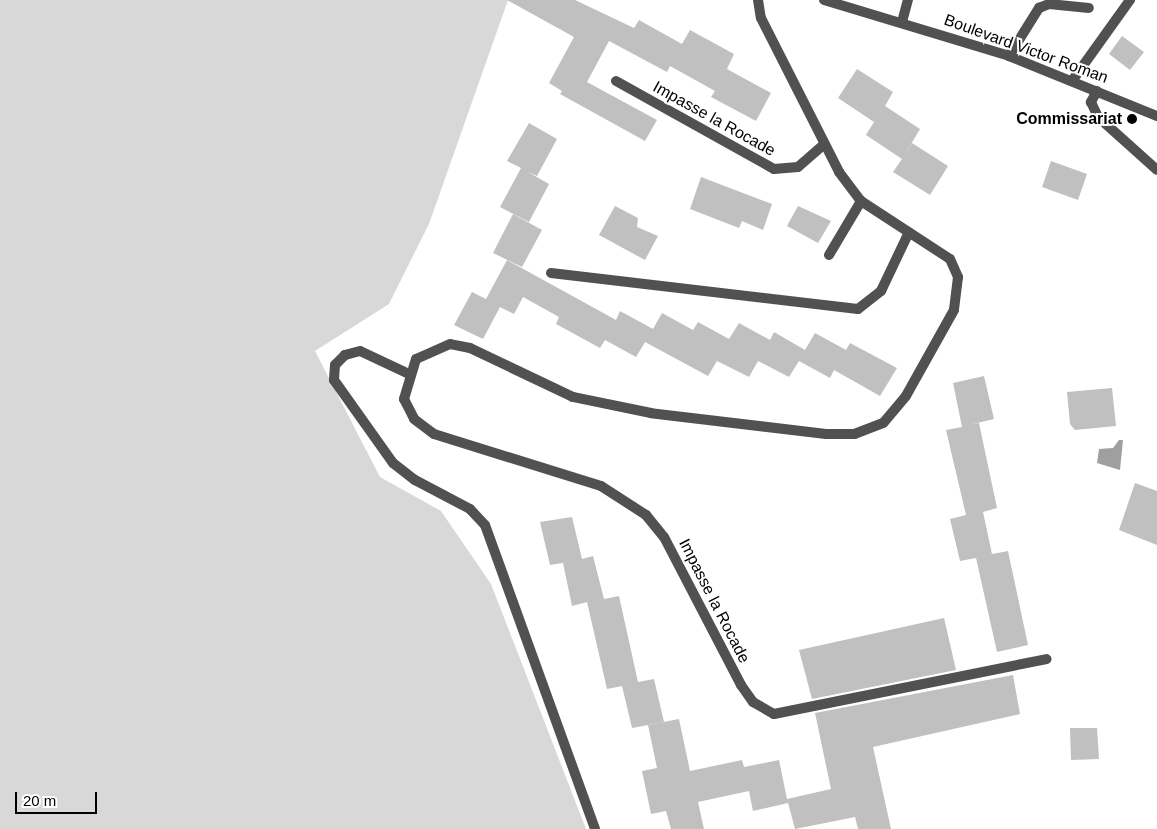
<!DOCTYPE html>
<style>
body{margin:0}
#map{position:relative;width:1157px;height:829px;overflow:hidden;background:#fff;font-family:Helvetica,sans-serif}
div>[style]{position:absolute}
.green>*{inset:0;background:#d8d8d8}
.water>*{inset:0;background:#9f9f9f}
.building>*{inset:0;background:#c0c0c0}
.service>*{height:10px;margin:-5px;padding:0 5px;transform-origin:5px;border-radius:5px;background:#515151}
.minor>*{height:10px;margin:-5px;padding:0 5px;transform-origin:5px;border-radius:5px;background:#515151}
.dots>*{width:14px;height:14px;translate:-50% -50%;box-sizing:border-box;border:2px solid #fff;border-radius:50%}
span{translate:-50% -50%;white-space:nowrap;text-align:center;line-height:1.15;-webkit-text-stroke:4px #fff;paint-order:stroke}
.street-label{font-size:16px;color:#000}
.poi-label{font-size:16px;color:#000;font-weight:700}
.right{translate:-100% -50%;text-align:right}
.scale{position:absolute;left:15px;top:792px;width:82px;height:22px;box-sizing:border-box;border:2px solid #000;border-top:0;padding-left:6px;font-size:15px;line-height:18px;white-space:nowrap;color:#000;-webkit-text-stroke:4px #fff;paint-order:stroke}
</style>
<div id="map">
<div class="green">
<i style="clip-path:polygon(0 0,508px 0,429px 224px,389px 304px,315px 351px,380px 477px,441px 511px,491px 584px,586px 829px,0 829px)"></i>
</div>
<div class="water">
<i style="clip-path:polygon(1119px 440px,1123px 440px,1120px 470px,1097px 463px,1099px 449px,1113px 448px)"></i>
</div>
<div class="building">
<i style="clip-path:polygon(507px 0,575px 0,634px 28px,639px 20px,682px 44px,690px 30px,734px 54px,727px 69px,771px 93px,756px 121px,711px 97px,715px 91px,670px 66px,667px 72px,609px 41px,587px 82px,657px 120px,645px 141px,560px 94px,562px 91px,549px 83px,574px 37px)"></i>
<i style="clip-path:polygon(1122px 36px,1144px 52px,1130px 70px,1109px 54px)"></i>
<i style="clip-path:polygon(857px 69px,893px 92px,885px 106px,920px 129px,904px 156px,912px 143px,948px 166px,930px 195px,893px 172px,902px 159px,866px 135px,874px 122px,838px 98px)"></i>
<i style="clip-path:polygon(529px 123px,557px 139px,537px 176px,528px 172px,549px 184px,529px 222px,500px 207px,521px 168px,507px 161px)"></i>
<i style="clip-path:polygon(1051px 161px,1087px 174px,1078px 200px,1042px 187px)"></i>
<i style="clip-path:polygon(701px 177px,772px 204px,763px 230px,742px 221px,739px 228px,690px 209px)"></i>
<i style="clip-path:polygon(615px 206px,638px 218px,637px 227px,658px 236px,645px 260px,599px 235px)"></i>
<i style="clip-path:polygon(798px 206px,831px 221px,818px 243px,787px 226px)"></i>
<i style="clip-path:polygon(513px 214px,542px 230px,522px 267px,493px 253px)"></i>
<i style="clip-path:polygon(507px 260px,616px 320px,620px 311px,653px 329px,662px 313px,693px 330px,698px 322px,729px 339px,739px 323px,770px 340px,774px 332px,805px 350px,815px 333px,846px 350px,850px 343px,897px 368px,880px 396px,834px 370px,830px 378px,799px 361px,789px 377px,758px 361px,749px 377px,717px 361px,708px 376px,645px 342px,650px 334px,636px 357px,605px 340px,600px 348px,556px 324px,559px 317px,523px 297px,514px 314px,500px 307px,483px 339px,454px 325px,472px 292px,486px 299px)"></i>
<i style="clip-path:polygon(984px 376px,994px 419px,969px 425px,979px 423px,997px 508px,983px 512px,992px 554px,1008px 551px,1028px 645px,997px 652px,976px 558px,960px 561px,950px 519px,966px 515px,946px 430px,962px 427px,953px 383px)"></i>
<i style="clip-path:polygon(1112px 388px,1116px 426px,1075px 430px,1070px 424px,1067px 392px)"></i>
<i style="clip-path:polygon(1135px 483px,1157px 491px,1157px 545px,1119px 530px)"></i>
<i style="clip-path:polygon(572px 517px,582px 559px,593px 556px,604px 599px,619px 596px,638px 682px,654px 679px,664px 722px,632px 728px,622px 686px,607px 689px,587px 602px,572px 606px,563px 563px,575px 561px,550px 565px,540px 522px)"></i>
<i style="clip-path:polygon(944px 618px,956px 670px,812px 699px,799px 650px)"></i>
<i style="clip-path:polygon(1013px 675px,1020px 714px,873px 747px,891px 829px,858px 829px,855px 817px,795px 829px,787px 799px,788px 803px,753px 811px,749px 791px,698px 802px,704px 829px,671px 829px,666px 811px,651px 814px,642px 771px,657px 768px,648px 725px,679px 719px,690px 771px,742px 760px,744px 767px,779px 760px,787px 799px,831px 789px,815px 713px)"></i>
<i style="clip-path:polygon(1070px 728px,1097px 728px,1099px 759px,1071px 760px)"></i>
</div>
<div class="service">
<i style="left:902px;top:22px;width:23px;rotate:-75deg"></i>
<i style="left:1009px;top:56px;width:57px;rotate:-58deg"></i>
<i style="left:1039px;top:8px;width:11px;rotate:-22deg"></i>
<i style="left:1049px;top:4px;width:40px;rotate:5.7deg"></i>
<i style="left:1072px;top:81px;width:100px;rotate:-54.4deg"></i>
</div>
<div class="minor">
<i style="left:758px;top:0;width:18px;rotate:81deg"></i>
<i style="left:761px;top:18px;width:173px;rotate:63.1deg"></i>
<i style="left:839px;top:172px;width:36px;rotate:53deg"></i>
<i style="left:861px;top:201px;width:106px;rotate:33.1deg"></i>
<i style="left:950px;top:259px;width:20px;rotate:66deg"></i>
<i style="left:958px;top:277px;width:33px;rotate:97deg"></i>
<i style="left:954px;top:310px;width:98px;rotate:119.2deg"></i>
<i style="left:906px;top:396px;width:35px;rotate:130deg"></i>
<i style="left:883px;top:423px;width:30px;rotate:159deg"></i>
<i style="left:855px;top:434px;width:29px;rotate:180deg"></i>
<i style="left:826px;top:434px;width:176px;rotate:-173.2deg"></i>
<i style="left:651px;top:413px;width:80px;rotate:-168.4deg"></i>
<i style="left:573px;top:397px;width:114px;rotate:-154.6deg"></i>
<i style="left:470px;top:348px;width:20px;rotate:-169deg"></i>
<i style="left:450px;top:344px;width:37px;rotate:156deg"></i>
<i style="left:416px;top:359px;width:42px;rotate:106.7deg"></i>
<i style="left:404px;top:399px;width:22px;rotate:63deg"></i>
<i style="left:414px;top:419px;width:25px;rotate:37deg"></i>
<i style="left:434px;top:434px;width:175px;rotate:17.3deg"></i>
<i style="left:601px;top:486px;width:54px;rotate:32.8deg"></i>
<i style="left:646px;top:515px;width:28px;rotate:51deg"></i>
<i style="left:664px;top:537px;width:167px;rotate:62.5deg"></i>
<i style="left:741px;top:685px;width:21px;rotate:55deg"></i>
<i style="left:753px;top:702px;width:24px;rotate:30deg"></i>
<i style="left:774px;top:714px;width:278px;rotate:-11.4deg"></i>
<i style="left:824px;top:0;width:193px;rotate:16.8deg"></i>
<i style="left:1009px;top:56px;width:160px;rotate:22.1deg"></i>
<i style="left:616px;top:81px;width:181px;rotate:29.1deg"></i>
<i style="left:774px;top:169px;width:24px;rotate:-5deg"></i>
<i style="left:798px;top:167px;width:35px;rotate:-41deg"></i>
<i style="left:1097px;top:91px;width:13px;rotate:119deg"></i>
<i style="left:1091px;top:102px;width:17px;rotate:65deg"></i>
<i style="left:1098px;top:117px;width:79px;rotate:41.9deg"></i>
<i style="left:829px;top:255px;width:63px;rotate:-59.3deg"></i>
<i style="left:551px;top:273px;width:309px;rotate:6.7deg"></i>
<i style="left:858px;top:309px;width:29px;rotate:-38deg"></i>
<i style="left:881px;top:291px;width:65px;rotate:-64.6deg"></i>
<i style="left:409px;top:374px;width:54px;rotate:-154.9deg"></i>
<i style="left:360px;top:351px;width:16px;rotate:165deg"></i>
<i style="left:345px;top:355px;width:14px;rotate:135deg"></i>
<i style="left:335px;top:365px;width:15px;rotate:94deg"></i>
<i style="left:334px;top:380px;width:102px;rotate:54.6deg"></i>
<i style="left:393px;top:463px;width:28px;rotate:38deg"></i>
<i style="left:415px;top:480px;width:62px;rotate:27.8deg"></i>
<i style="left:470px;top:509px;width:22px;rotate:47deg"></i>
<i style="left:485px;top:525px;width:323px;rotate:70.1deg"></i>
</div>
<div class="dots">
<i style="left:1132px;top:119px;background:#000"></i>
</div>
<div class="street-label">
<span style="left:1026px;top:49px;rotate:20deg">Boulevard Victor Roman</span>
<span style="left:714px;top:119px;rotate:29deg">Impasse la Rocade</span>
<span style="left:714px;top:601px;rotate:63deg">Impasse la Rocade</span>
</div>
<div class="poi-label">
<span class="right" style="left:1122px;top:119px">Commissariat</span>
</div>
<div class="scale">20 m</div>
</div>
